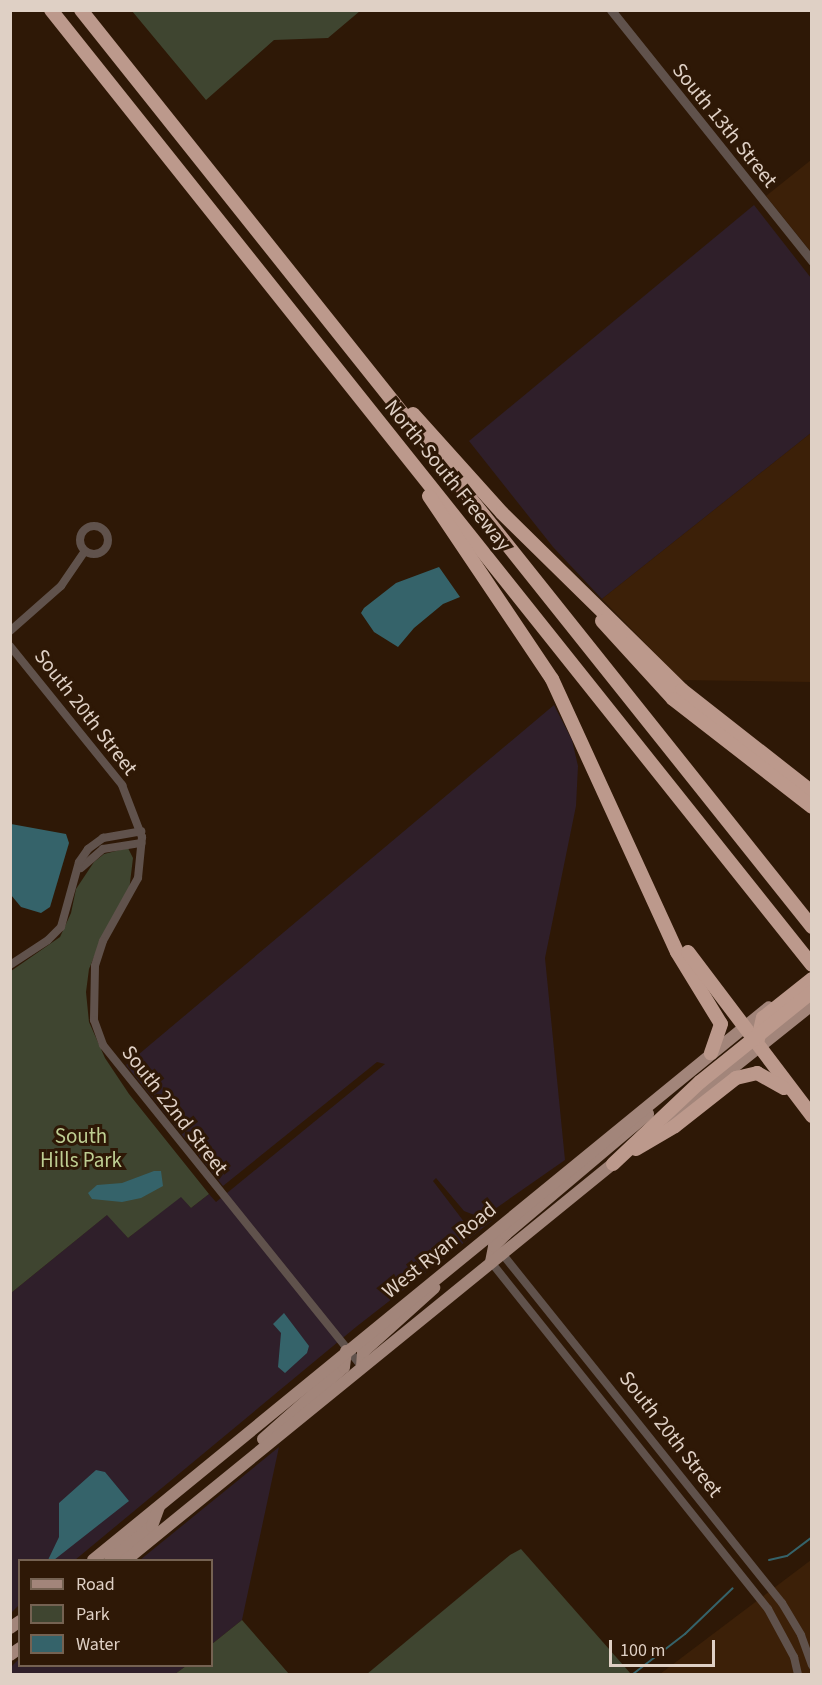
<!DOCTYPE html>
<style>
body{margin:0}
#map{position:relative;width:822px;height:1685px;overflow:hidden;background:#2e1806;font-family:"Source Sans 3",sans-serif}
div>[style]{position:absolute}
.commercial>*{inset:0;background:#2f1f2a}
.built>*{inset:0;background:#3c2008}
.green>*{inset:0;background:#3f4530}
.water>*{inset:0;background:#35636a}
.stream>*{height:2px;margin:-1px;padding:0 1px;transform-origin:1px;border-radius:1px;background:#35636a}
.minor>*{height:8px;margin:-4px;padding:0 4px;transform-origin:4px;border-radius:4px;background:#60524c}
.minor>.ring{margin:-4px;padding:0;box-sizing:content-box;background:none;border:8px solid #60524c;border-radius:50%}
.tertiary>*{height:9px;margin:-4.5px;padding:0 4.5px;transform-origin:4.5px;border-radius:4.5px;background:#60524c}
.primary>*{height:12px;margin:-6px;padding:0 6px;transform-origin:6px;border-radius:6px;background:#a2857a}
.motorway>*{height:14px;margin:-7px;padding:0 7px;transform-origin:7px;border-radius:7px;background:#bc998c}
span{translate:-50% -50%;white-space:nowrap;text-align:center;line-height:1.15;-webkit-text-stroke:6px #2e1806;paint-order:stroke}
.street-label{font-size:21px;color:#dfd0c5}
.park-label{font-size:21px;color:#bece92}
.frame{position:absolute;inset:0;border:12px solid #dfd0c5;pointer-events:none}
.legend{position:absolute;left:18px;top:1559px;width:195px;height:108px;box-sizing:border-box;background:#2e1806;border:2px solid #756252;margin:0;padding:8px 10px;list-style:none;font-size:18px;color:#dfd0c5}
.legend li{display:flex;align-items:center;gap:12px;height:30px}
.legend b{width:30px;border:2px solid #756252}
.scale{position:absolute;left:609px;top:1640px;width:106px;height:27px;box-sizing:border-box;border:3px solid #dfd0c5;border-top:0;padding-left:8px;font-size:18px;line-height:21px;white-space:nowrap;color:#dfd0c5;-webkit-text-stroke:4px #2e1806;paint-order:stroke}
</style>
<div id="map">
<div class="commercial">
<i style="clip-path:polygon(754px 205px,811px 278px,811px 433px,602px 599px,553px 547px,469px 441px)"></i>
<i style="clip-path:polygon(554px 705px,572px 740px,578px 766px,576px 806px,545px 958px,565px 1160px,482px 1218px,464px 1211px,436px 1178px,433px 1181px,468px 1227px,482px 1226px,493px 1220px,356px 1327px,75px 1560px,20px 1560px,19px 1605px,11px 1613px,11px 1293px,108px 1214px,128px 1238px,181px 1196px,191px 1208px,209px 1194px,216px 1202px,385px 1064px,377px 1062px,223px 1186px,126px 1065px)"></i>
<i style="clip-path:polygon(279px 1447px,242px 1620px,212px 1644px,212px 1560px,140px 1560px)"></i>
<i style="clip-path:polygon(19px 1659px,20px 1666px,186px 1666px,175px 1674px,11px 1674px,11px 1667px)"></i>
</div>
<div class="built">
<i style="clip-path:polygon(811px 160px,811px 252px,766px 196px)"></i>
<i style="clip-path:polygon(811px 433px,811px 682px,681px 680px,602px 599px)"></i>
<i style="clip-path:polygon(811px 1560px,811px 1674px,660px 1674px)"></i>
</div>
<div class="green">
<i style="clip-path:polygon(132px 11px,360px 11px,328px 38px,274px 40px,206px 100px)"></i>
<i style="clip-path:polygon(128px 848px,133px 858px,129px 891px,103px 935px,89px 969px,86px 992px,89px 1022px,105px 1058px,129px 1094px,209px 1194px,191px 1208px,181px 1197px,128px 1238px,107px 1215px,11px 1293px,11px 971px,60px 937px,71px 913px,76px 889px,94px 862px,104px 854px)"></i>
<i style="clip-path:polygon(521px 1549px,631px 1674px,367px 1674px,510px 1555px)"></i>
<i style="clip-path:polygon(242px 1620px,289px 1674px,175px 1674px,186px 1666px,212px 1666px,212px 1644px)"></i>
</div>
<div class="water">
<i style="clip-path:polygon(439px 567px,460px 597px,443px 604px,414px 628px,398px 647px,374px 632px,361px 613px,364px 608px,396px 583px)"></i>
<i style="clip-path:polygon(11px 824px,66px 834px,69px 843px,50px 907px,41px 913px,21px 907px,11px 895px)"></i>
<i style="clip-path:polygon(154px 1171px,161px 1171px,163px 1186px,141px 1198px,122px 1202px,92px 1199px,88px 1193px,97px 1185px,122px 1183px)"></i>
<i style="clip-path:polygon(284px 1313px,309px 1346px,307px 1353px,285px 1373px,278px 1367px,281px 1333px,273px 1324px)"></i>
<i style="clip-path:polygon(96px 1470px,105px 1472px,129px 1501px,54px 1560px,48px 1560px,59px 1537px,59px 1503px)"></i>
</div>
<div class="stream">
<i style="left:769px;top:1560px;width:18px;rotate:-13deg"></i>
<i style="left:787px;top:1556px;width:31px;rotate:-37deg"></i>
<i style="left:633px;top:1674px;width:66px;rotate:-37.6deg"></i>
<i style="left:685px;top:1634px;width:66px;rotate:-43.8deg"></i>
</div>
<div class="minor">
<i class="ring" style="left:80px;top:526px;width:20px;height:20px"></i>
<i style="left:10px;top:631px;width:68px;rotate:-41.4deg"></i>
<i style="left:61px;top:586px;width:42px;rotate:-55.6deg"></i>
<i style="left:10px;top:646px;width:179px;rotate:51.1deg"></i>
<i style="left:122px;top:785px;width:56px;rotate:69deg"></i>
<i style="left:142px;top:837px;width:41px;rotate:95.6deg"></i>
<i style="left:138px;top:878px;width:72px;rotate:119.1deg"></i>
<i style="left:103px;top:941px;width:26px;rotate:108deg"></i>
<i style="left:95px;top:966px;width:54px;rotate:91.1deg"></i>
<i style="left:94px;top:1020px;width:27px;rotate:70deg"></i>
<i style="left:103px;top:1045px;width:413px;rotate:51.2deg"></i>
<i style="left:81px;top:868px;width:29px;rotate:-41deg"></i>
<i style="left:103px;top:849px;width:39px;rotate:-9deg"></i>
<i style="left:10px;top:965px;width:45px;rotate:-33.3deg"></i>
<i style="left:48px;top:940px;width:18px;rotate:-45deg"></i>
<i style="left:61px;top:927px;width:67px;rotate:-74.5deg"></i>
<i style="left:79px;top:862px;width:16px;rotate:-55deg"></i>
<i style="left:88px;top:849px;width:19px;rotate:-36deg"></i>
<i style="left:103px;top:838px;width:39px;rotate:-10deg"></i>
<i style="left:500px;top:1251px;width:451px;rotate:51.3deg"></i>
<i style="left:782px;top:1603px;width:37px;rotate:59deg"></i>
<i style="left:801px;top:1635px;width:32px;rotate:70deg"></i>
<i style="left:491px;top:1262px;width:444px;rotate:51.4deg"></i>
<i style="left:768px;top:1609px;width:55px;rotate:61.6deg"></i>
<i style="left:794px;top:1657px;width:17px;rotate:77deg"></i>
</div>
<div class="tertiary">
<i style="left:611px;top:10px;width:322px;rotate:51.3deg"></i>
</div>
<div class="primary">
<i style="left:669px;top:1119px;width:183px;rotate:-38.6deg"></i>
<i style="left:491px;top:1262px;width:16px;rotate:-79deg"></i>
<i style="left:494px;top:1246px;width:17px;rotate:-45deg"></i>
<i style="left:506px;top:1234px;width:186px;rotate:-40.2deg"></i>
<i style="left:362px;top:1367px;width:15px;rotate:-86deg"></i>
<i style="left:363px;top:1352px;width:96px;rotate:-42deg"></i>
<i style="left:263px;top:1439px;width:108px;rotate:-41.6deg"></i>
<i style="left:344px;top:1367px;width:16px;rotate:-83deg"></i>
<i style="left:93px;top:1560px;width:873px;rotate:-39.28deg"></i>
<i style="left:110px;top:1560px;width:54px;rotate:-39deg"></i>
<i style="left:152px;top:1526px;width:20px;rotate:-70deg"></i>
<i style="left:126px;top:1560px;width:637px;rotate:-39.14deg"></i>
<i style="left:10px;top:1628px;width:12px;rotate:-35deg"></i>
<i style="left:10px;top:1655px;width:12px;rotate:-35deg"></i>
</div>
<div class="motorway">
<i style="left:51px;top:10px;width:1221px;rotate:51.45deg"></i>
<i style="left:81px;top:10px;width:1173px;rotate:51.44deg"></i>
<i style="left:413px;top:414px;width:133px;rotate:48deg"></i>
<i style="left:502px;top:513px;width:252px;rotate:44.5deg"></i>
<i style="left:682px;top:690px;width:165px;rotate:38.1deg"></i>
<i style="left:429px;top:496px;width:220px;rotate:56.1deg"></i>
<i style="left:552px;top:679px;width:300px;rotate:65.4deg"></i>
<i style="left:677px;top:952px;width:84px;rotate:58.6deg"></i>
<i style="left:721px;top:1024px;width:31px;rotate:109deg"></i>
<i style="left:602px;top:621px;width:105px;rotate:47.7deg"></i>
<i style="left:673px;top:699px;width:176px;rotate:37.8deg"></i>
<i style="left:688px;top:952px;width:206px;rotate:52.9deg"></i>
<i style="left:758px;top:1039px;width:22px;rotate:-77deg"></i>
<i style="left:763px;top:1018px;width:63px;rotate:-38.5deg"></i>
<i style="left:636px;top:1149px;width:45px;rotate:-30.5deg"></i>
<i style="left:675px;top:1126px;width:78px;rotate:-38.2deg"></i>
<i style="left:736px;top:1078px;width:22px;rotate:-13deg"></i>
<i style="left:757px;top:1073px;width:31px;rotate:29deg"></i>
<i style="left:613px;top:1164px;width:120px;rotate:-43.3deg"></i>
<i style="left:700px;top:1082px;width:144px;rotate:-38.8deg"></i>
</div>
<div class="street-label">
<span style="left:725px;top:125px;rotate:51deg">South 13th Street</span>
<span style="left:448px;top:475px;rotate:51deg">North-South Freeway</span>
<span style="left:86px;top:712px;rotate:52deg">South 20th Street</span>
<span style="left:175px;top:1110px;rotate:52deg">South 22nd Street</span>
<span style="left:439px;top:1250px;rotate:-39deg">West Ryan Road</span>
<span style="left:671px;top:1434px;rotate:52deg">South 20th Street</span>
</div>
<div class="park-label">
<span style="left:81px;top:1148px">South<br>Hills Park</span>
</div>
<div class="frame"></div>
<ul class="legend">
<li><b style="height:8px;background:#a2857a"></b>Road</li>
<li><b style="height:16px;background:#3f4530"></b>Park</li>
<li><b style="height:16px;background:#35636a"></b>Water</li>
</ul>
<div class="scale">100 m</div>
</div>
